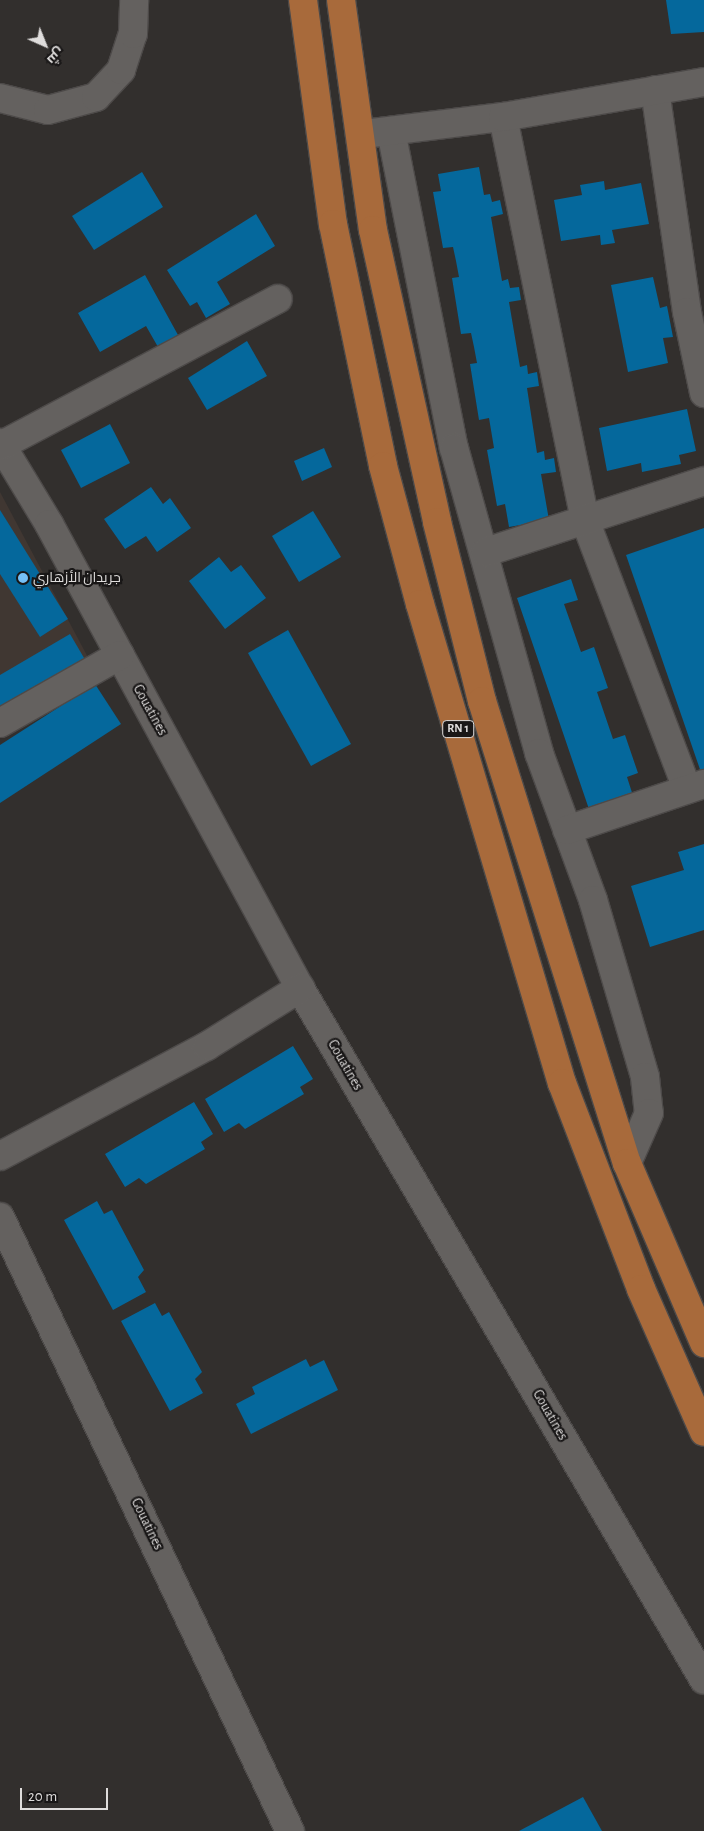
<!DOCTYPE html>
<meta charset="utf-8">
<style>
body{margin:0}
#map{position:relative;width:704px;height:1831px;overflow:hidden;background:#322f2d;font-family:"Alegreya Sans",Cairo,sans-serif}
div>[style]{position:absolute}
.built>*{inset:0;background:#403732}
.building>*{inset:0;background:#05689c}
.roads{filter:drop-shadow(1px 0 #4d4a49) drop-shadow(-1px 0 #4d4a49) drop-shadow(0 1px #4d4a49) drop-shadow(0 -1px #4d4a49)}
.minor>*{height:28px;margin:-14px;padding:0 14px;transform-origin:14px;border-radius:14px;background:#64615f}
.trunk>*{height:28px;margin:-14px;padding:0 14px;transform-origin:14px;border-radius:14px;background:#a86a3b}
.dots>*{width:14px;height:14px;translate:-50% -50%;box-sizing:border-box;border:2px solid #191717;border-radius:50%}
span{translate:-50% -50%;white-space:nowrap;text-align:center;line-height:1.15;-webkit-text-stroke:4.5px #191717;paint-order:stroke}
.shield-label span{padding:1px 4px;background:#191717;border:1px solid;border-radius:4px;-webkit-text-stroke-width:0}
.shield-label{font-size:12px;color:#dfdddc;font-weight:700}
.poi-label{font-size:14px;color:#dfdddc}
.left{translate:0 -50%;text-align:left}
.street-label{font-size:14px;color:#dfdddc}
.north{position:absolute;left:20px;top:20px;width:50px;height:50px;-webkit-text-stroke:4px #191717;paint-order:stroke;rotate:136deg;font-size:14px;font-weight:700;line-height:20px;text-align:center;color:#dfdddc}
.north::after{content:'';display:block;margin:auto;width:18px;height:22px;background:#dfdddc;clip-path:polygon(50% 0,100% 100%,50% 72%,0 100%)}
.scale{position:absolute;left:20px;top:1788px;width:88px;height:22px;box-sizing:border-box;border:2px solid #dfdddc;border-top:0;padding-left:6px;font-size:15px;line-height:18px;white-space:nowrap;color:#dfdddc;-webkit-text-stroke:4px #191717;paint-order:stroke}
</style>
<div id="map">
<div class="built">
<i style="clip-path:polygon(0 492px,91px 663px,0 715px)"></i>
</div>
<div class="building">
<i style="clip-path:polygon(666px 0,704px 0,704px 32px,671px 34px)"></i>
<i style="clip-path:polygon(479px 167px,484px 195px,490px 194px,492px 202px,500px 200px,503px 214px,491px 217px,502px 281px,508px 279px,510px 288px,519px 287px,521px 300px,509px 302px,520px 367px,527px 365px,528px 374px,537px 372px,539px 386px,527px 388px,537px 453px,544px 451px,545px 460px,554px 458px,556px 472px,541px 474px,549px 520px,509px 527px,505px 504px,497px 506px,487px 450px,494px 448px,489px 418px,479px 420px,470px 364px,477px 363px,474px 347px,471px 333px,461px 334px,452px 278px,459px 277px,456px 261px,453px 247px,443px 248px,433px 192px,441px 191px,438px 174px)"></i>
<i style="clip-path:polygon(142px 172px,163px 207px,94px 250px,72px 216px)"></i>
<i style="clip-path:polygon(604px 181px,605px 190px,641px 183px,649px 224px,612px 230px,615px 243px,601px 245px,600px 235px,561px 241px,554px 200px,582px 195px,580px 185px)"></i>
<i style="clip-path:polygon(256px 214px,275px 246px,217px 282px,230px 304px,206px 318px,197px 302px,190px 306px,167px 270px)"></i>
<i style="clip-path:polygon(145px 275px,178px 335px,158px 347px,146px 326px,100px 352px,78px 313px)"></i>
<i style="clip-path:polygon(653px 277px,660px 308px,667px 306px,673px 337px,663px 338px,668px 363px,628px 372px,611px 285px)"></i>
<i style="clip-path:polygon(247px 341px,267px 376px,207px 410px,188px 378px)"></i>
<i style="clip-path:polygon(687px 409px,696px 451px,679px 455px,681px 464px,642px 472px,641px 463px,607px 471px,599px 428px)"></i>
<i style="clip-path:polygon(110px 424px,130px 463px,81px 488px,61px 450px)"></i>
<i style="clip-path:polygon(324px 448px,332px 467px,302px 481px,294px 461px)"></i>
<i style="clip-path:polygon(151px 487px,163px 504px,170px 498px,191px 528px,157px 552px,146px 536px,125px 549px,104px 519px)"></i>
<i style="clip-path:polygon(0 510px,68px 619px,40px 637px,0 574px)"></i>
<i style="clip-path:polygon(313px 511px,341px 557px,299px 582px,272px 536px)"></i>
<i style="clip-path:polygon(704px 528px,704px 781px,626px 555px)"></i>
<i style="clip-path:polygon(219px 557px,231px 572px,241px 565px,266px 598px,225px 629px,189px 581px)"></i>
<i style="clip-path:polygon(571px 579px,578px 600px,564px 604px,581px 652px,594px 647px,608px 688px,597px 692px,613px 739px,625px 735px,638px 773px,627px 777px,635px 802px,592px 818px,517px 598px)"></i>
<i style="clip-path:polygon(288px 630px,351px 744px,311px 766px,248px 653px)"></i>
<i style="clip-path:polygon(70px 634px,87px 663px,0 714px,0 675px)"></i>
<i style="clip-path:polygon(95px 684px,121px 724px,0 803px,0 745px)"></i>
<i style="clip-path:polygon(704px 844px,704px 930px,650px 947px,631px 886px,684px 870px,678px 852px)"></i>
<i style="clip-path:polygon(293px 1046px,313px 1079px,300px 1087px,304px 1094px,245px 1129px,239px 1123px,224px 1132px,205px 1099px)"></i>
<i style="clip-path:polygon(194px 1102px,213px 1134px,201px 1142px,205px 1149px,146px 1184px,139px 1178px,125px 1187px,105px 1154px)"></i>
<i style="clip-path:polygon(97px 1201px,104px 1214px,112px 1210px,144px 1270px,138px 1277px,146px 1292px,113px 1310px,64px 1220px)"></i>
<i style="clip-path:polygon(155px 1303px,162px 1316px,169px 1312px,202px 1372px,195px 1379px,203px 1393px,170px 1411px,121px 1321px)"></i>
<i style="clip-path:polygon(306px 1359px,310px 1367px,324px 1360px,338px 1390px,251px 1434px,236px 1404px,255px 1394px,252px 1387px)"></i>
<i style="clip-path:polygon(583px 1797px,602px 1831px,519px 1831px)"></i>
</div>
<div class="roads">
<div class="minor">
<i style="left:655px;top:90px;width:224px;rotate:81.8deg"></i>
<i style="left:687px;top:312px;width:83px;rotate:78.1deg"></i>
<i style="left:0;top:98px;width:49px;rotate:14deg"></i>
<i style="left:48px;top:110px;width:50px;rotate:-15.2deg"></i>
<i style="left:96px;top:97px;width:37px;rotate:-47deg"></i>
<i style="left:121px;top:70px;width:38px;rotate:-72deg"></i>
<i style="left:133px;top:34px;width:34px;rotate:-88deg"></i>
<i style="left:503px;top:117px;width:411px;rotate:78.5deg"></i>
<i style="left:585px;top:520px;width:288px;rotate:69.2deg"></i>
<i style="left:391px;top:131px;width:323px;rotate:78.8deg"></i>
<i style="left:454px;top:448px;width:317px;rotate:74.4deg"></i>
<i style="left:539px;top:753px;width:157px;rotate:69.8deg"></i>
<i style="left:593px;top:900px;width:184px;rotate:73.6deg"></i>
<i style="left:645px;top:1077px;width:36px;rotate:84deg"></i>
<i style="left:649px;top:1113px;width:55px;rotate:113.7deg"></i>
<i style="left:372px;top:133px;width:132px;rotate:-7deg"></i>
<i style="left:503px;top:117px;width:204px;rotate:-9.9deg"></i>
<i style="left:0;top:443px;width:95px;rotate:58.8deg"></i>
<i style="left:49px;top:524px;width:528px;rotate:61.59deg"></i>
<i style="left:300px;top:988px;width:801px;rotate:59.72deg"></i>
<i style="left:2px;top:445px;width:312px;rotate:-27.9deg"></i>
<i style="left:486px;top:552px;width:229px;rotate:-18deg"></i>
<i style="left:0;top:723px;width:138px;rotate:-29.5deg"></i>
<i style="left:567px;top:830px;width:145px;rotate:-18.6deg"></i>
<i style="left:0;top:1156px;width:234px;rotate:-28deg"></i>
<i style="left:207px;top:1046px;width:110px;rotate:-31.9deg"></i>
<i style="left:0;top:1217px;width:679px;rotate:64.72deg"></i>
</div>
<div class="trunk">
<i style="left:303px;top:0;width:226px;rotate:82.4deg"></i>
<i style="left:333px;top:224px;width:247px;rotate:78.3deg"></i>
<i style="left:383px;top:466px;width:143px;rotate:75deg"></i>
<i style="left:420px;top:604px;width:500px;rotate:73.5deg"></i>
<i style="left:562px;top:1083px;width:221px;rotate:69deg"></i>
<i style="left:641px;top:1289px;width:156px;rotate:66.2deg"></i>
<i style="left:341px;top:0;width:232px;rotate:82.1deg"></i>
<i style="left:373px;top:230px;width:299px;rotate:77.6deg"></i>
<i style="left:437px;top:522px;width:185px;rotate:75.9deg"></i>
<i style="left:482px;top:701px;width:484px;rotate:72.6deg"></i>
<i style="left:627px;top:1163px;width:196px;rotate:66.8deg"></i>
</div>
</div>
<div class="dots">
<i style="left:23px;top:578px;background:#75c0f6"></i>
</div>
<div class="shield-label">
<span style="left:458px;top:729px">RN 1</span>
</div>
<div class="poi-label">
<span class="left" style="left:33px;top:578px">جريدان الأزهاري</span>
</div>
<div class="street-label">
<span style="left:150px;top:710px;rotate:61deg">Gouatines</span>
<span style="left:345px;top:1065px;rotate:60deg">Gouatines</span>
<span style="left:550px;top:1415px;rotate:60deg">Gouatines</span>
<span style="left:147px;top:1524px;rotate:64deg">Gouatines</span>
</div>
<div class="north">ش</div>
<div class="scale">20 m</div>
</div>
